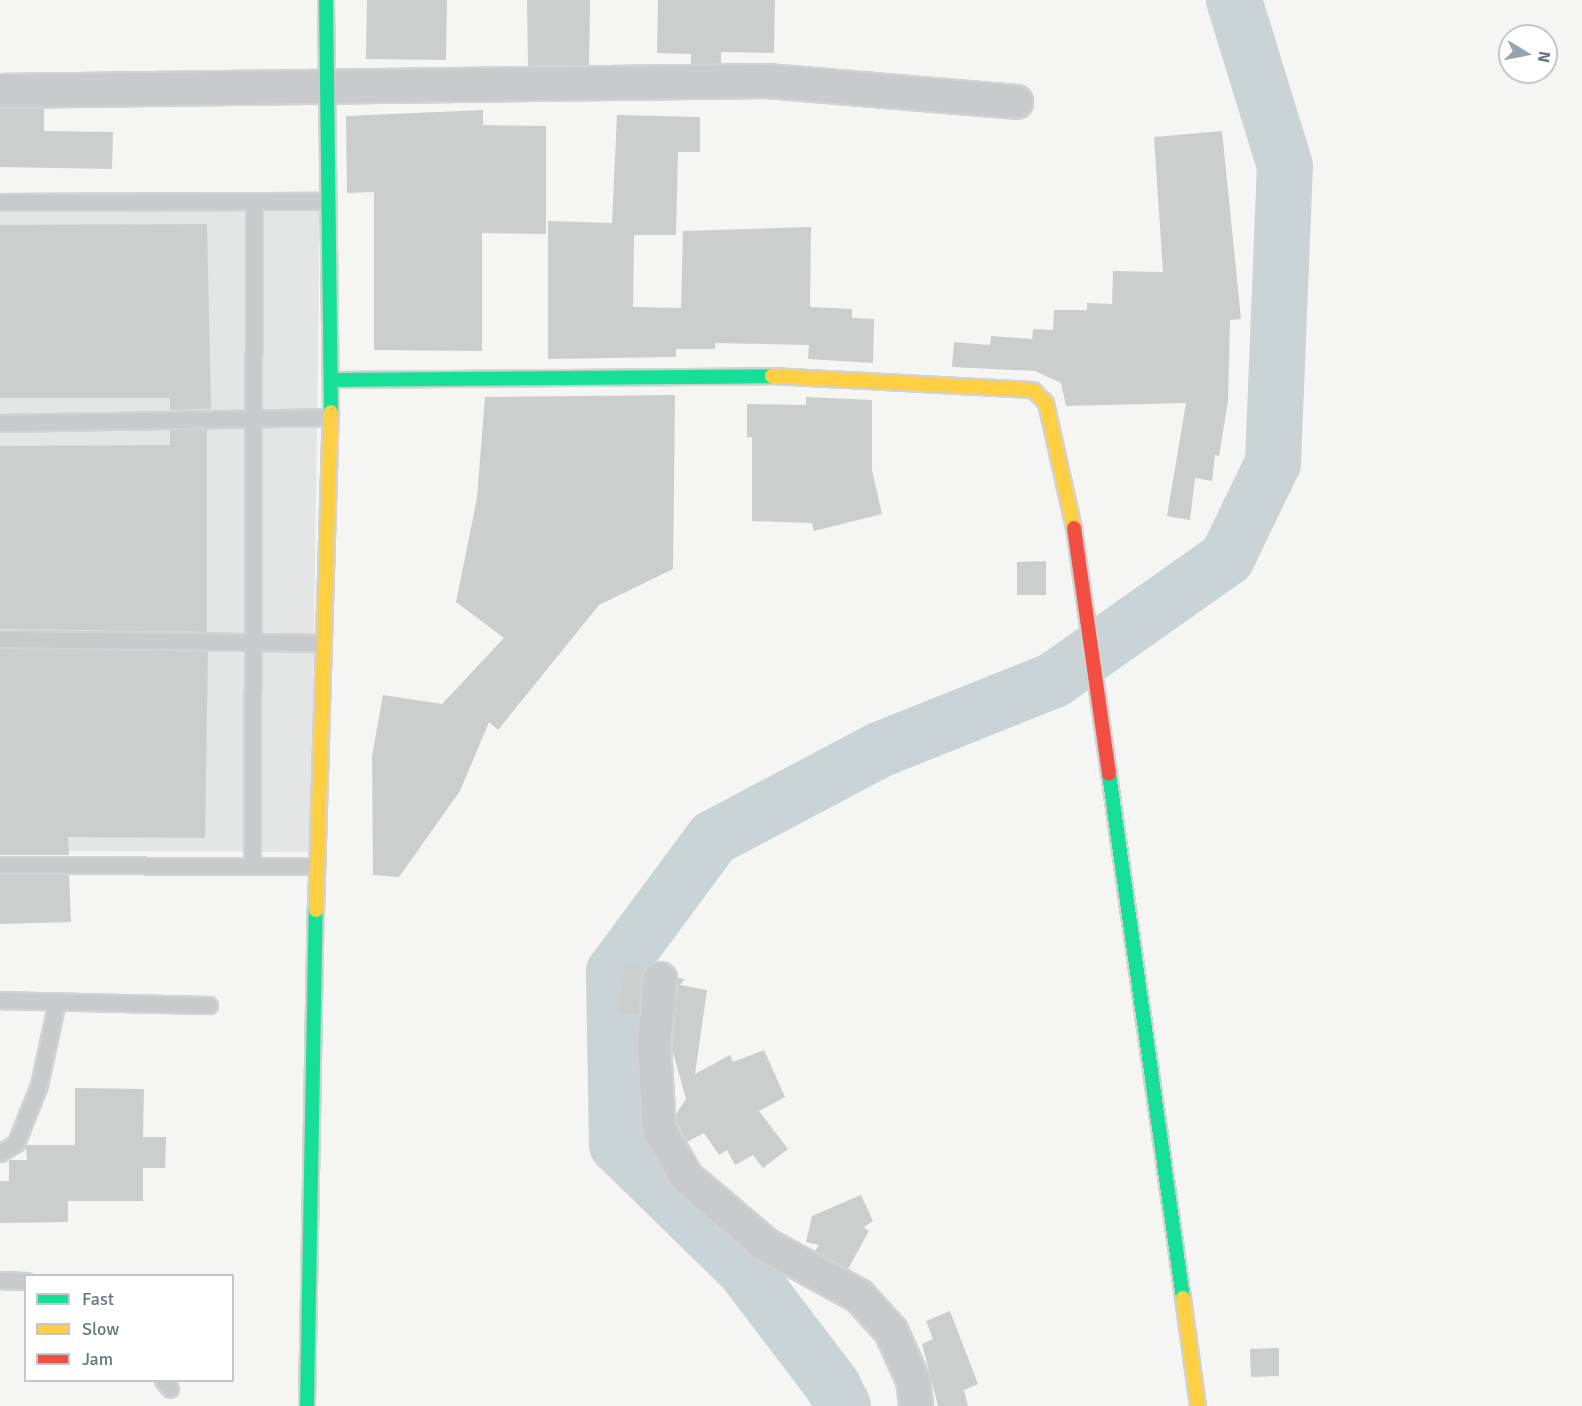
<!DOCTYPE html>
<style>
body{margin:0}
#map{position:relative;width:1582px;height:1406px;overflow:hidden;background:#f5f5f4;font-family:Signika,sans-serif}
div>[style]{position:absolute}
.built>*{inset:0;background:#e4e5e5}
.river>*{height:56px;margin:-28px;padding:0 28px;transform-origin:28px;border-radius:28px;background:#cad3d5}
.building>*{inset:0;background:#cccece}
.roads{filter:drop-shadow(2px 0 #d1d2d3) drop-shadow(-2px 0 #d1d2d3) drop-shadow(0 2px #d1d2d3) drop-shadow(0 -2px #d1d2d3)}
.lane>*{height:15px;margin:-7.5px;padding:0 7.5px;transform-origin:7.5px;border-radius:7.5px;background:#c9cacb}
.street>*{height:32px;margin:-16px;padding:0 16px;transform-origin:16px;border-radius:16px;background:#c9cacb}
.fast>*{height:14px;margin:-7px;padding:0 7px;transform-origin:7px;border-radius:7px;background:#16e098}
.slow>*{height:14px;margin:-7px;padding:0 7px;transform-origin:7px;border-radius:7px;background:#ffcf43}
.jam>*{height:14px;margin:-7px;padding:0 7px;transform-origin:7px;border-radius:7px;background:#f24e42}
span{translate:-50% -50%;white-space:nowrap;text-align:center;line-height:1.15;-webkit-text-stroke:6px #fff;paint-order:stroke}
.legend{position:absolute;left:24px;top:1274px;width:210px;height:108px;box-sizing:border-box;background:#fff;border:2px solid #c2c9cd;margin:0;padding:8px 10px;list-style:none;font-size:18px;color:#667783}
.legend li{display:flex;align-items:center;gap:12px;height:30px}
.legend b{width:30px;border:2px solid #c2c9cd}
.north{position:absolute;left:1498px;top:24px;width:60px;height:60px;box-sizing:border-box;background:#fff;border:2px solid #c2c9cd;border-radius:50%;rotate:100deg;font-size:16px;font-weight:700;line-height:24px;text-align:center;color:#667783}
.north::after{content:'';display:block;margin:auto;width:21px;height:27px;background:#98a3ab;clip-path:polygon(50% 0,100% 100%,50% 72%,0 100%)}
</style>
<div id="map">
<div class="built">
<i style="clip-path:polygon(0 206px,320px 206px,311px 852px,0 851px)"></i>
</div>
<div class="river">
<i style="left:843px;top:1406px;width:22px;rotate:-117deg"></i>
<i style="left:833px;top:1386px;width:146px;rotate:-127.2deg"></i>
<i style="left:745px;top:1270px;width:179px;rotate:-135.7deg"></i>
<i style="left:617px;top:1145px;width:173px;rotate:-91deg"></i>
<i style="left:614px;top:972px;width:167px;rotate:-53.5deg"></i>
<i style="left:713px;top:838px;width:188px;rotate:-27.9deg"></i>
<i style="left:879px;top:750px;width:188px;rotate:-21.8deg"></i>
<i style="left:1054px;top:680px;width:212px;rotate:-35.2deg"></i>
<i style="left:1227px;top:558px;width:106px;rotate:-64.2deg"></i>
<i style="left:1273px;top:463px;width:297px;rotate:-87.7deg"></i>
<i style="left:1285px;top:166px;width:174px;rotate:-107.1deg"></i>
</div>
<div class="building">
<i style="clip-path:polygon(367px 0,447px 0,446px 60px,366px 59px)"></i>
<i style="clip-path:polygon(527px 0,590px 0,589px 65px,528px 66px)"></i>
<i style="clip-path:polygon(658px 0,775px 0,774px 53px,721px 52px,721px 64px,691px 64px,691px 54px,657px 53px)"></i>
<i style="clip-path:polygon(44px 108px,44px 131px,113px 132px,112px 169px,0 167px,0 109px)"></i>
<i style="clip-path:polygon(483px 110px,483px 125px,546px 126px,546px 234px,482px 233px,482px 351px,374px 350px,374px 192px,347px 193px,346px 116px)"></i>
<i style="clip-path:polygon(617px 115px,700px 117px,700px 152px,678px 152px,676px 235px,634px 235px,633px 307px,681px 308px,683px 231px,811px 227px,810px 307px,852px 309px,852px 318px,874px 319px,873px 363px,808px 359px,809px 345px,715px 343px,715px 349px,676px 349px,676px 357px,548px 359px,548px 221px,612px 223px)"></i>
<i style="clip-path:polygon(1222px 131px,1241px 319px,1230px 320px,1228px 401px,1219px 456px,1215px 455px,1212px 481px,1195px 478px,1190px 520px,1167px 516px,1186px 403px,1066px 406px,1061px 383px,1035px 371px,952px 367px,954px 342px,990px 345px,991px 336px,1032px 339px,1033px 329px,1053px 330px,1054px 310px,1087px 310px,1087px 303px,1112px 304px,1113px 271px,1163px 272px,1154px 137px)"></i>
<i style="clip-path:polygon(207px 224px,211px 409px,170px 410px,170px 398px,0 398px,0 225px)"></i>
<i style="clip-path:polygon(675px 395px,673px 569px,599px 605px,498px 730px,489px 722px,460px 791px,399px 877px,373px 875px,372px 756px,383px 695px,442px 704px,504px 638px,456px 602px,477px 498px,485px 397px)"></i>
<i style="clip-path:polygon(806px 397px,872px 400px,872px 470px,882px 514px,814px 531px,812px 523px,752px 521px,752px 437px,747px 437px,747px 404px,806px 405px)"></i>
<i style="clip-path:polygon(207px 429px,207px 632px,0 629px,0 446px,170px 445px,170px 430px)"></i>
<i style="clip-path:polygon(1046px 561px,1046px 595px,1017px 595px,1017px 562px)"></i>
<i style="clip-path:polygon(0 649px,208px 651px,205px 838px,68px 837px,69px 855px,0 855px)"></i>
<i style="clip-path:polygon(0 875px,69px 875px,71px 922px,0 924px)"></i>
<i style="clip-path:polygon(625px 964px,646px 968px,639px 1015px,617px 1012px)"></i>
<i style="clip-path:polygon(678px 978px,685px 979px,680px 985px,707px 990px,695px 1074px,730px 1055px,733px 1062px,764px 1050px,785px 1097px,759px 1111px,788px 1149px,763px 1168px,753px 1155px,735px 1165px,727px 1150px,719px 1155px,704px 1133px,687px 1142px,677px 1123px,676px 1114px,686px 1099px,672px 1049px)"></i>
<i style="clip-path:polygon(75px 1088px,144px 1089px,143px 1137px,166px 1137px,165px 1168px,143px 1168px,143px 1201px,68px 1201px,68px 1222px,0 1223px,0 1181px,9px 1181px,9px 1160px,27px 1160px,26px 1145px,75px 1145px)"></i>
<i style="clip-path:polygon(861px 1195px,873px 1221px,864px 1227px,869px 1231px,848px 1269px,815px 1251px,819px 1245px,806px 1242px,812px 1216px)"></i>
<i style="clip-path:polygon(950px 1311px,978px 1384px,964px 1390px,968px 1406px,938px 1406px,922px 1344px,933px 1339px,926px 1321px)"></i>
<i style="clip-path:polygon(1279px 1348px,1279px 1376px,1251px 1377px,1250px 1349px)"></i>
</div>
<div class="roads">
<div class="lane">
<i style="left:0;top:202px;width:325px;rotate:-0.2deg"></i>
<i style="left:0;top:423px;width:330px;rotate:-1deg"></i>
<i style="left:0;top:639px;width:323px;rotate:0.7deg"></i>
<i style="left:0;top:865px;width:316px;rotate:0.2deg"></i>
<i style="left:252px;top:866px;width:664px;rotate:-89.83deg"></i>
<i style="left:0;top:1000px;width:209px;rotate:1.4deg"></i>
<i style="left:0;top:1153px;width:19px;rotate:-32deg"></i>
<i style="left:16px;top:1143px;width:62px;rotate:-68.4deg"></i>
<i style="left:39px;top:1085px;width:86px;rotate:-77.9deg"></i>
<i style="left:0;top:1280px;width:26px;rotate:2deg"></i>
<i style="left:163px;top:1380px;width:11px;rotate:52deg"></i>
</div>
<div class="street">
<i style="left:0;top:91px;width:767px;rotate:-0.75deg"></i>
<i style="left:767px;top:81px;width:250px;rotate:4.8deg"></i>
<i style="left:660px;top:979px;width:67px;rotate:95.1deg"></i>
<i style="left:654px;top:1046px;width:83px;rotate:86.6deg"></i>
<i style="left:659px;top:1129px;width:55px;rotate:60.6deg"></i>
<i style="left:686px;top:1177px;width:105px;rotate:40.4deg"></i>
<i style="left:766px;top:1245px;width:106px;rotate:28.7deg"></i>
<i style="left:859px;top:1296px;width:47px;rotate:47.6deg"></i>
<i style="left:891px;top:1331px;width:54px;rotate:65.8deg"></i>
<i style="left:913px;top:1380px;width:26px;rotate:83deg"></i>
</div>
<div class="fast">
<i style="left:326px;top:0;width:412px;rotate:89.3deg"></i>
<i style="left:332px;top:380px;width:440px;rotate:-0.5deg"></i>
<i style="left:1109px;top:774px;width:529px;rotate:81.96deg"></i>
<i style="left:307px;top:1406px;width:496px;rotate:-89deg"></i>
</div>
<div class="slow">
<i style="left:772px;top:376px;width:261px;rotate:3.1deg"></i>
<i style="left:1033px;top:390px;width:18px;rotate:45deg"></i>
<i style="left:1046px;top:403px;width:128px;rotate:77.4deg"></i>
<i style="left:316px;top:910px;width:498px;rotate:-88.3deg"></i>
<i style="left:1183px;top:1298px;width:109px;rotate:82.1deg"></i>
</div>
<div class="jam">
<i style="left:1074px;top:528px;width:248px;rotate:81.9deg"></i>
</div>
</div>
<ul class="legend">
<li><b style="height:8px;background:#16e098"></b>Fast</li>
<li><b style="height:8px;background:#ffcf43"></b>Slow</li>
<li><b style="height:8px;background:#f24e42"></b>Jam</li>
</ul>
<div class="north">N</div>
</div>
